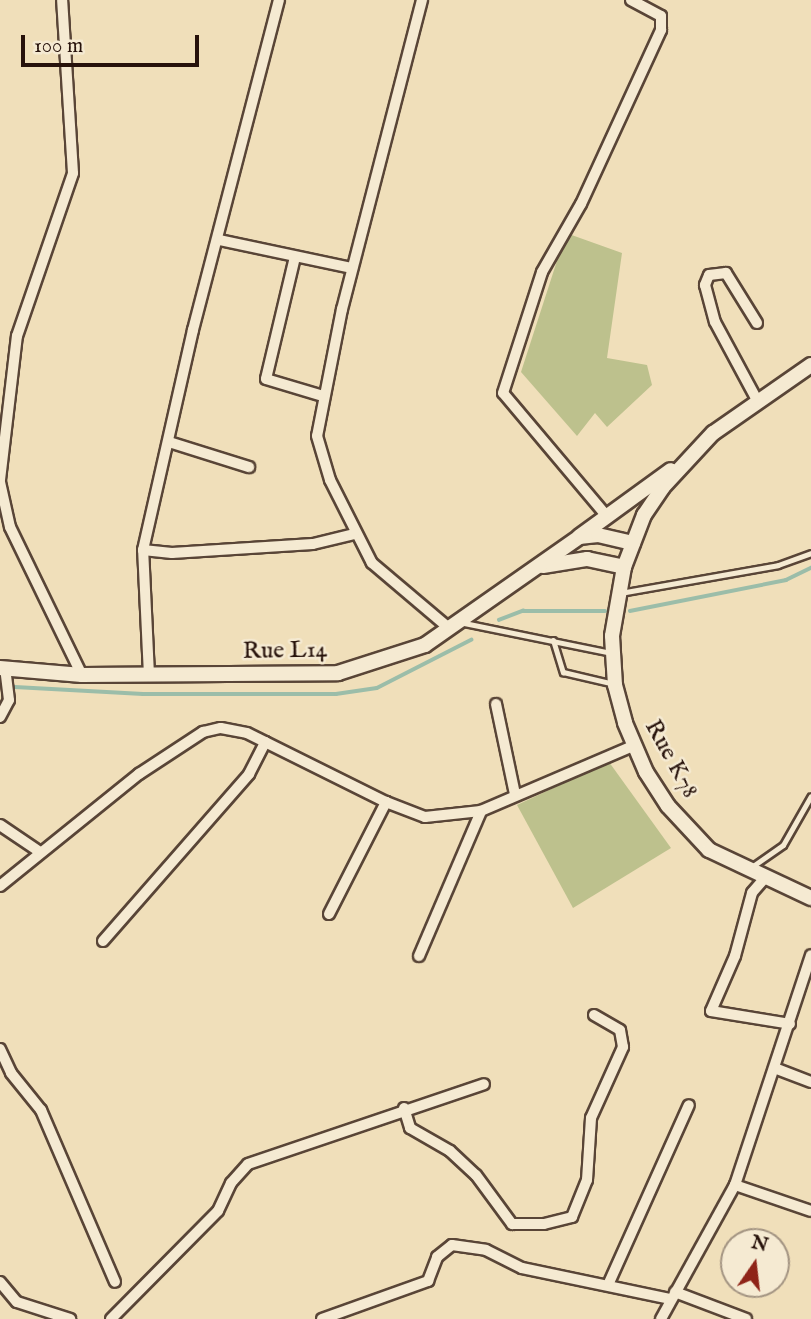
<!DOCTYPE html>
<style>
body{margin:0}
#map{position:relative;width:811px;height:1319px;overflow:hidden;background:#f0dfba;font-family:"IM FELL English",serif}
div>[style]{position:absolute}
.green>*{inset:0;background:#bdc18d}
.stream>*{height:3.5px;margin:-1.75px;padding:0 1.75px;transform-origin:1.75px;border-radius:1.75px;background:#9bbda9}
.roads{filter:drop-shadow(2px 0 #594537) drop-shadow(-2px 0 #594537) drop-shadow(0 2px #594537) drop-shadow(0 -2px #594537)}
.lane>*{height:5px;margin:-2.5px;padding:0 2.5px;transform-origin:2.5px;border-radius:2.5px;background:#f5ead2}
.street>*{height:10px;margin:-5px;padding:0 5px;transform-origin:5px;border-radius:5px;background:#f5ead2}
.secondary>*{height:14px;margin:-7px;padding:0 7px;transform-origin:7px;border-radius:7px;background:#f5ead2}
span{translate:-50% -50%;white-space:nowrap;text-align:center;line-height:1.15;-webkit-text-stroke:5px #f5ead2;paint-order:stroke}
.street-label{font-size:24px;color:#27120b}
.north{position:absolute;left:720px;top:1228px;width:70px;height:70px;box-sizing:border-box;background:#f5ead2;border:2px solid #a39482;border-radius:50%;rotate:14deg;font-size:19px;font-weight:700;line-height:28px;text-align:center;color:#27120b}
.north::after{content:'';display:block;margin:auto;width:24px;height:32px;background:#8f2418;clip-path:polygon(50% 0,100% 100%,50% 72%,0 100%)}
.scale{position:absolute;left:21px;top:35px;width:178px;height:32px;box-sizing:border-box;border:4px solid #27120b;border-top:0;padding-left:9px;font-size:21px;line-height:24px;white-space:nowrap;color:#27120b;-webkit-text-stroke:5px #f5ead2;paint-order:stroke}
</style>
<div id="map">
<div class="green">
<i style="clip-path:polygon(566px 233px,622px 253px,607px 358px,647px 365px,652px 385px,607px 427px,595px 413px,577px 436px,521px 372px)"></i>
<i style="clip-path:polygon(609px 762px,671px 848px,573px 908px,517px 805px)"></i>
</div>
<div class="stream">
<i style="left:630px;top:611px;width:159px;rotate:-11.2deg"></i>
<i style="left:786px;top:580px;width:28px;rotate:-26deg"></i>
<i style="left:499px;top:620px;width:26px;rotate:-21deg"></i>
<i style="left:523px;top:611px;width:82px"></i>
<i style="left:15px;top:687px;width:128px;rotate:3.1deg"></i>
<i style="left:143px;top:694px;width:193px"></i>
<i style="left:336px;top:694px;width:41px;rotate:-8.3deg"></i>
<i style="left:377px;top:688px;width:106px;rotate:-27.1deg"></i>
</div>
<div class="roads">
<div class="lane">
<i style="left:620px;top:593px;width:160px;rotate:-10deg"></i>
<i style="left:778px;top:565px;width:35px;rotate:-20deg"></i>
<i style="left:464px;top:623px;width:151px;rotate:11.5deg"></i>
<i style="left:553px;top:640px;width:34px;rotate:73deg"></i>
<i style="left:563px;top:672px;width:52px;rotate:13.2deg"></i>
<i style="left:750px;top:868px;width:40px;rotate:-34.9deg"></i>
<i style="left:783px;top:845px;width:56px;rotate:-60.3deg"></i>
</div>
<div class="street">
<i style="left:422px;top:0;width:319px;rotate:104.5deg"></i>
<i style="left:342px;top:309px;width:129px;rotate:101.1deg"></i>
<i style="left:317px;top:436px;width:46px;rotate:73.5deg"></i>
<i style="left:330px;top:480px;width:93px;rotate:63.2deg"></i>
<i style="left:372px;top:563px;width:102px;rotate:40.2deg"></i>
<i style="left:219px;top:240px;width:136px;rotate:11.9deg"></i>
<i style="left:295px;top:257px;width:125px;rotate:103.4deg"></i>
<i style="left:266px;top:379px;width:59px;rotate:16.6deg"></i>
<i style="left:757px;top:323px;width:59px;rotate:-121.8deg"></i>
<i style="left:726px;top:273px;width:17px;rotate:173deg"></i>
<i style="left:709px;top:275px;width:11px;rotate:112deg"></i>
<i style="left:705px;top:285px;width:38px;rotate:75deg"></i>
<i style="left:715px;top:322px;width:91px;rotate:61.7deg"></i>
<i style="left:169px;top:442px;width:84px;rotate:17.4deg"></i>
<i style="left:0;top:480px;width:145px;rotate:-83.3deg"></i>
<i style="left:17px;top:336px;width:172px;rotate:-71deg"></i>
<i style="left:73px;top:173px;width:173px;rotate:-93.6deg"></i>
<i style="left:0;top:482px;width:46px;rotate:77.5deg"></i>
<i style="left:10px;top:527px;width:165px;rotate:64.1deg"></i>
<i style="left:605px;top:514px;width:158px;rotate:-130.1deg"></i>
<i style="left:503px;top:393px;width:127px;rotate:-72.1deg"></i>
<i style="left:542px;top:272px;width:78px;rotate:-60.2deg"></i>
<i style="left:581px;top:204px;width:192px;rotate:-65.3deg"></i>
<i style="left:661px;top:30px;width:14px;rotate:-90deg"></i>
<i style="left:661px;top:16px;width:34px;rotate:-152deg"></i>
<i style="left:143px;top:550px;width:29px;rotate:6deg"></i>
<i style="left:172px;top:553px;width:141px;rotate:-3.7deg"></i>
<i style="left:313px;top:544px;width:42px;rotate:-13.7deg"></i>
<i style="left:149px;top:675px;width:125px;rotate:-92.7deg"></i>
<i style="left:143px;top:550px;width:226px;rotate:-77.2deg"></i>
<i style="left:193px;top:330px;width:341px;rotate:-75.4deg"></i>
<i style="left:496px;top:704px;width:92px;rotate:78.1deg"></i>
<i style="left:0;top:717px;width:19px;rotate:-62deg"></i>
<i style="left:9px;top:700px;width:31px;rotate:-97deg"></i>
<i style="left:0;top:825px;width:48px;rotate:34deg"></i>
<i style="left:764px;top:879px;width:18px;rotate:131deg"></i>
<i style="left:752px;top:893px;width:65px;rotate:105.1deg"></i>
<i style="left:735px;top:956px;width:60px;rotate:113.6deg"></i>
<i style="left:711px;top:1011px;width:80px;rotate:9.3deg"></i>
<i style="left:0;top:886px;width:179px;rotate:-38.9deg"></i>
<i style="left:139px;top:774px;width:77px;rotate:-33.3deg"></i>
<i style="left:203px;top:732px;width:18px;rotate:-13deg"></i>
<i style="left:221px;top:728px;width:26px;rotate:11deg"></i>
<i style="left:247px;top:733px;width:155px;rotate:26.4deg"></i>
<i style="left:329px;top:914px;width:126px;rotate:-63deg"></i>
<i style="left:386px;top:802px;width:42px;rotate:21deg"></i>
<i style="left:425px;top:817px;width:56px;rotate:-6.1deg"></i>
<i style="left:481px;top:811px;width:165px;rotate:-23.2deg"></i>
<i style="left:103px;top:941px;width:222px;rotate:-48.8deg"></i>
<i style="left:249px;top:774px;width:36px;rotate:-63deg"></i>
<i style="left:419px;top:956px;width:158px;rotate:-66.8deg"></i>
<i style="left:0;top:1049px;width:26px;rotate:65deg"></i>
<i style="left:11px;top:1073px;width:48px;rotate:51deg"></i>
<i style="left:41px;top:1110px;width:187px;rotate:66.7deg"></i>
<i style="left:777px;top:1069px;width:36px;rotate:21deg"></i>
<i style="left:404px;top:1108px;width:21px;rotate:73deg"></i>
<i style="left:410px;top:1128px;width:46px;rotate:29.9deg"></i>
<i style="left:450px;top:1151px;width:35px;rotate:43deg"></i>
<i style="left:476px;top:1175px;width:61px;rotate:53.7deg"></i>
<i style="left:512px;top:1224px;width:32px"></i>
<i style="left:544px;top:1224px;width:29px;rotate:-14deg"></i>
<i style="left:572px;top:1217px;width:40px;rotate:-68deg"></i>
<i style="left:587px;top:1180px;width:62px;rotate:-86.3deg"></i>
<i style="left:591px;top:1118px;width:78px;rotate:-65.7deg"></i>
<i style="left:623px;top:1047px;width:17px;rotate:-100deg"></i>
<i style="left:620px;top:1030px;width:30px;rotate:-150deg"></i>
<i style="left:735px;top:1185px;width:80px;rotate:18.9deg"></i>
<i style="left:0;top:1282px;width:26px;rotate:50deg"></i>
<i style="left:17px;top:1302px;width:56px;rotate:17.8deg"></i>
<i style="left:608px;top:1285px;width:197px;rotate:-65.8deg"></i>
<i style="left:675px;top:1292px;width:76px;rotate:20.8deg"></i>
<i style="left:111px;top:1319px;width:152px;rotate:-45.3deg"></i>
<i style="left:218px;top:1211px;width:31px;rotate:-65deg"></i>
<i style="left:231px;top:1183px;width:25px;rotate:-48deg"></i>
<i style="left:248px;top:1164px;width:249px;rotate:-18.7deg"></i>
<i style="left:322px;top:1319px;width:113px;rotate:-19.7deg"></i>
<i style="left:428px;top:1281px;width:26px;rotate:-69deg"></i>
<i style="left:437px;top:1257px;width:19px;rotate:-39deg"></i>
<i style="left:452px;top:1245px;width:34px;rotate:8deg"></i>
<i style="left:486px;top:1250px;width:40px;rotate:26.6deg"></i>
<i style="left:522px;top:1268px;width:152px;rotate:11.8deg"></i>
<i style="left:661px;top:1319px;width:153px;rotate:-61.1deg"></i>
<i style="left:735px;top:1185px;width:242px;rotate:-71.7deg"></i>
</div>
<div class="secondary">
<i style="left:811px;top:365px;width:119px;rotate:145.2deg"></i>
<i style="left:713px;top:433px;width:74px;rotate:132.8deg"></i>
<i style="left:663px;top:487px;width:34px;rotate:124deg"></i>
<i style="left:644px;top:515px;width:56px;rotate:111deg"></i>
<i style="left:624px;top:567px;width:70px;rotate:99.9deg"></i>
<i style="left:612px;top:636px;width:49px;rotate:86.5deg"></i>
<i style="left:615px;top:685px;width:39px;rotate:75deg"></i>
<i style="left:625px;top:723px;width:53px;rotate:66.8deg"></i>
<i style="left:646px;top:772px;width:40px;rotate:57.1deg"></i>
<i style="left:668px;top:806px;width:60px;rotate:47deg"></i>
<i style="left:709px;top:850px;width:113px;rotate:25.2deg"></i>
<i style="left:580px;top:536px;width:112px;rotate:-36deg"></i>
<i style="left:543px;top:566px;width:45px;rotate:-9deg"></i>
<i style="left:587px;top:559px;width:38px;rotate:12deg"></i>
<i style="left:0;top:668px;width:82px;rotate:4.9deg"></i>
<i style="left:82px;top:675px;width:256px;rotate:-0.4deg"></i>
<i style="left:338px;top:673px;width:91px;rotate:-17.8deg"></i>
<i style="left:425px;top:645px;width:188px;rotate:-35deg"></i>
<i style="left:579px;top:537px;width:19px;rotate:-6deg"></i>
<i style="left:598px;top:535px;width:36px;rotate:13deg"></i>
</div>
</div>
<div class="street-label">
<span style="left:285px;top:651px;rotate:-1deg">Rue L14</span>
<span style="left:671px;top:759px;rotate:61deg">Rue K78</span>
</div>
<div class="north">N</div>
<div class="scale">100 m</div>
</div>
